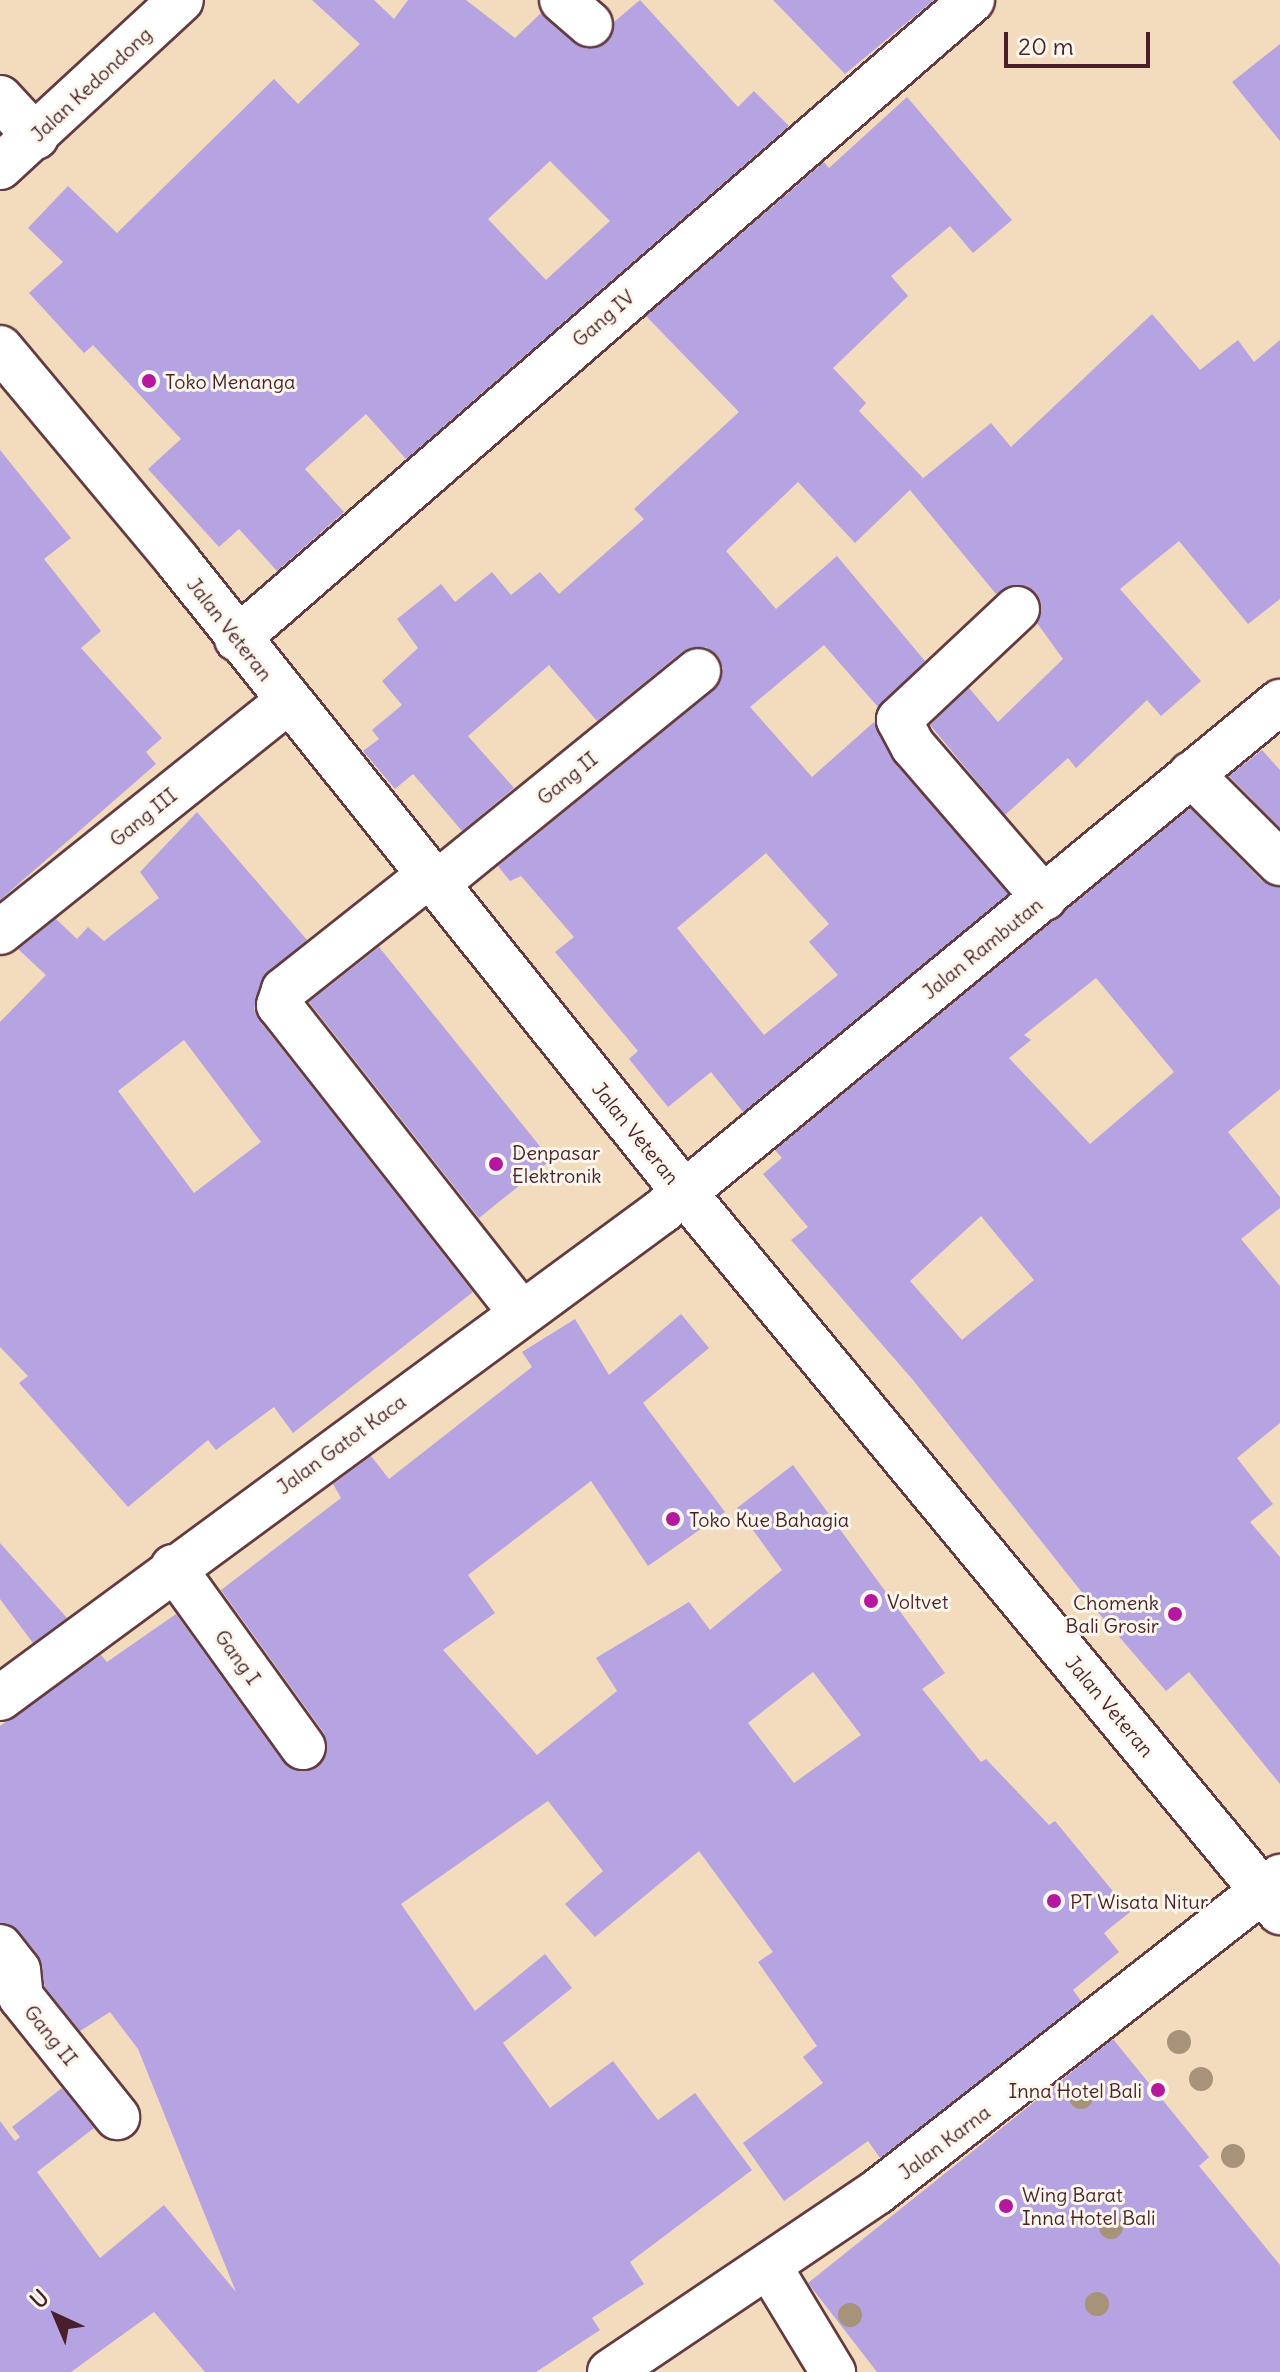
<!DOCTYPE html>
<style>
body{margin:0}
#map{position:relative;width:1280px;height:2372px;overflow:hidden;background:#f3dcbd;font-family:Delius,sans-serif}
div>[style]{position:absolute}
.building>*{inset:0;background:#b5a3e2}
.roads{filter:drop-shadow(2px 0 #633b41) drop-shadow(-2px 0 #633b41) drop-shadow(0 2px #633b41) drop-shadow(0 -2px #633b41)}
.minor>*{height:44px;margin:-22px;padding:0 22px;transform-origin:22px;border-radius:22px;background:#fff}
.major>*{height:44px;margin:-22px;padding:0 22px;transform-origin:22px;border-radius:22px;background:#fff}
.trees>*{width:24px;height:24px;margin:-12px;border-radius:50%;background:#a7927a}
.dots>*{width:22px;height:22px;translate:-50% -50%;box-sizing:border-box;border:4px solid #fbf7ec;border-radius:50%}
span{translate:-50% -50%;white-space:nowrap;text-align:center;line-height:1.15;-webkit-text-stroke:6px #fbf7ec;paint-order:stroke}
.street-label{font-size:20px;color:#4a1f2b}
.poi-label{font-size:20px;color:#4a1f2b}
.left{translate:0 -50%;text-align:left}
.right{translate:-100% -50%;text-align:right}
.north{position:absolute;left:16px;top:2276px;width:80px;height:80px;-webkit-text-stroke:6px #fbf7ec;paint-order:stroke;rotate:316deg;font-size:22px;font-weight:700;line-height:32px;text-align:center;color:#4a1f2b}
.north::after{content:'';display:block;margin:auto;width:28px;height:36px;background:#4a1f2b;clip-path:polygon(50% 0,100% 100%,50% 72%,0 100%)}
.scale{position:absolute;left:1004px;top:32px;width:146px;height:36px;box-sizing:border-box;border:4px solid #4a1f2b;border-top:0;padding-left:10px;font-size:24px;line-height:28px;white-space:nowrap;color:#4a1f2b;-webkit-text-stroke:6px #fbf7ec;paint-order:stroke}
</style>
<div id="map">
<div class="building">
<i style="clip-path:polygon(evenodd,312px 0,374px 0,394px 19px,408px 0,466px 0,515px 38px,541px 13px,586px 49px,608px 41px,614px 22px,640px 0,738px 107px,754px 91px,789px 126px,406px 459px,366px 414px,305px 469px,344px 512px,277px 571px,239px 529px,219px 547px,148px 469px,181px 439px,93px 345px,84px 353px,29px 293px,63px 262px,28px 228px,68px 186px,117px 233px,274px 79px,298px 104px,360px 44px,312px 0,550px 161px,610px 221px,546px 280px,488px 219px,550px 161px)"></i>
<i style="clip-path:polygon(773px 0,934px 0,845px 74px)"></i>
<i style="clip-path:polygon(1280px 44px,1280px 141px,1232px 82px)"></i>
<i style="clip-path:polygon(evenodd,907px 97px,1012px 220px,973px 253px,950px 226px,891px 276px,908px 296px,833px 368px,866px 403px,859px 411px,923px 478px,916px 484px,991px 423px,1011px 447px,1152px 314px,1200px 370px,1238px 340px,1254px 362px,1280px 340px,1280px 599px,1248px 624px,1179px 541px,1120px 589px,1201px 681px,1161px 716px,1147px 700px,1076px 768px,1068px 758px,1005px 815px,930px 725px,969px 688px,998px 722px,1063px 659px,1037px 623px,1041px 604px,1036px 592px,1012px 585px,996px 594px,910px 490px,855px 543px,798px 482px,726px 551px,776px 609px,837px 556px,925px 661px,878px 707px,824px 645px,750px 707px,812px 777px,874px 722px,894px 762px,1008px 894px,743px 1112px,711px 1072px,668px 1107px,629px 1059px,638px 1051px,555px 952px,574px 937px,521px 876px,510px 881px,498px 866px,714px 690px,723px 668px,717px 655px,706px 647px,683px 651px,597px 721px,549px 665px,468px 736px,514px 788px,462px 831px,413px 774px,395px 789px,363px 751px,379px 739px,372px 730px,402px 705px,382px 681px,418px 648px,397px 619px,441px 584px,455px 602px,492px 572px,511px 595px,540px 572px,559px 594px,644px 519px,634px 509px,739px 412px,646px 316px,824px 162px,829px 168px,907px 97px,766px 853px,829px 924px,809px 942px,838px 975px,764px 1035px,677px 928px,766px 853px)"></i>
<i style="clip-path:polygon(0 450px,71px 538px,44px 559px,101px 631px,81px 648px,162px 738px,146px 752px,156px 764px,0 900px)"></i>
<i style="clip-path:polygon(1262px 750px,1280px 770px,1280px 828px,1229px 776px)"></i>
<i style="clip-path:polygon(evenodd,1190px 808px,1262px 881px,1280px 887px,1280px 1089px,1228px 1132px,1280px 1197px,1280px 1208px,1241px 1239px,1280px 1286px,1280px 1423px,1237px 1458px,1273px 1504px,1250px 1522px,1280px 1557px,1280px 1784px,1189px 1672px,1166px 1691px,1096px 1610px,913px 1380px,791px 1240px,808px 1227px,763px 1174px,782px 1158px,775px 1150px,1190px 808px,1096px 978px,1174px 1072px,1090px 1144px,1009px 1058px,1031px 1040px,1024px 1035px,1096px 978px,1190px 808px,981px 1216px,1034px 1280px,962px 1340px,910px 1281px,981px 1216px)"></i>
<i style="clip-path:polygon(evenodd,197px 812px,307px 940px,261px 981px,254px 1009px,259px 1020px,473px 1292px,293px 1433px,274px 1407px,216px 1450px,208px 1440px,128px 1507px,19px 1383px,28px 1376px,0 1347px,0 1022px,46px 975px,18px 949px,56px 919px,77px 939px,88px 927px,104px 941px,159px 898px,140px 872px,197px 812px,184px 1040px,261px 1142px,194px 1193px,118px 1091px,184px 1040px)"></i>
<i style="clip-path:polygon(379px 947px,551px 1160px,479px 1218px,309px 1002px)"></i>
<i style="clip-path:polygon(evenodd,681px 1314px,709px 1348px,643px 1403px,725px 1512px,648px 1566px,591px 1481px,468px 1575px,495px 1613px,443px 1650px,537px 1755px,617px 1691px,596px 1658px,689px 1602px,710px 1630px,782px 1570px,737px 1508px,793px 1465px,945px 1673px,922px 1689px,981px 1762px,986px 1759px,1049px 1825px,1055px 1821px,1130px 1912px,1104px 1933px,1119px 1952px,1073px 1990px,1081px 2001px,880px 2158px,868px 2141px,784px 2201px,743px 2143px,823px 2083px,803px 2057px,817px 2046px,758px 1962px,773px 1952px,699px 1851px,595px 1937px,565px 1904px,603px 1871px,548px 1801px,401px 1904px,475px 2011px,545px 1954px,572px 1988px,503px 2043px,550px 2108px,613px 2061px,658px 2120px,695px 2093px,752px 2170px,630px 2262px,644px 2284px,592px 2318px,600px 2330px,536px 2372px,205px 2372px,154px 2312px,71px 2372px,0 2372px,0 2121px,15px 2141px,20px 2137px,12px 2127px,62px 2088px,94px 2128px,37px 2172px,100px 2258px,164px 2205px,236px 2292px,138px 2049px,110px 2012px,80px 2031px,45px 1987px,38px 1955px,19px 1931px,0 1923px,0 1726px,101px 1655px,107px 1662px,176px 1614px,283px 1762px,294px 1770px,317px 1768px,326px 1756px,324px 1733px,221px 1590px,341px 1498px,333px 1484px,371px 1456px,389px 1479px,532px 1367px,522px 1352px,575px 1319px,609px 1375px,681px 1314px,813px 1672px,861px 1735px,794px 1783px,748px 1723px,813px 1672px)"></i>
<i style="clip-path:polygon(0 1543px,67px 1618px,33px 1643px,0 1599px)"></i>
<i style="clip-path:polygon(1113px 2039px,1209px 2157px,1199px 2166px,1280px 2265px,1280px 2372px,877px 2372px,808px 2283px)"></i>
</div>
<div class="roads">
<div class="minor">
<i style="left:562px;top:0;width:37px;rotate:41deg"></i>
<i style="left:0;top:98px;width:53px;rotate:47.3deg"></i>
<i style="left:0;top:167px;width:246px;rotate:-42.7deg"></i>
<i style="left:1017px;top:609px;width:162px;rotate:136.8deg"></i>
<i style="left:899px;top:720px;width:30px;rotate:62deg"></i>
<i style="left:913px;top:746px;width:201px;rotate:49.2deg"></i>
<i style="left:237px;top:639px;width:974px;rotate:-41deg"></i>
<i style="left:1191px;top:774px;width:126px;rotate:45deg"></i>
<i style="left:428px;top:876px;width:184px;rotate:141.6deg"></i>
<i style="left:284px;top:990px;width:16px;rotate:108deg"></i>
<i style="left:279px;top:1005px;width:391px;rotate:51.8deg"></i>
<i style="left:435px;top:885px;width:339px;rotate:-39.1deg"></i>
<i style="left:0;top:932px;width:368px;rotate:-38.7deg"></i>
<i style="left:173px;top:1567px;width:222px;rotate:54.2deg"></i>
<i style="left:0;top:1698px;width:822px;rotate:-36.34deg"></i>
<i style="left:662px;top:1211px;width:801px;rotate:-39.48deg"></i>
<i style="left:0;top:1947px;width:29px;rotate:52deg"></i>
<i style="left:18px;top:1970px;width:27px;rotate:84deg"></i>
<i style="left:21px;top:1997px;width:154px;rotate:51.3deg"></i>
<i style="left:770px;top:2268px;width:122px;rotate:58.8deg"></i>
<i style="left:610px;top:2372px;width:322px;rotate:-34deg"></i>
<i style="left:877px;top:2192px;width:512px;rotate:-38.01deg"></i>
</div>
<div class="major">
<i style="left:0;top:348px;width:276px;rotate:50.1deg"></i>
<i style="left:177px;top:560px;width:810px;rotate:51.26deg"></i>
<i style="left:684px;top:1192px;width:935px;rotate:50.38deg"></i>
</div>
</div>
<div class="trees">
<i style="left:1179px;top:2042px"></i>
<i style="left:1201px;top:2079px"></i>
<i style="left:1081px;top:2097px"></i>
<i style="left:1233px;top:2156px"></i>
<i style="left:1111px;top:2227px"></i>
<i style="left:1097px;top:2304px"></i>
<i style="left:850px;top:2315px"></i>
</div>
<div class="dots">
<i style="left:149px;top:381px;background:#b5179e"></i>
<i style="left:496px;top:1164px;background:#b5179e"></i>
<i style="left:673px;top:1519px;background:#b5179e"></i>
<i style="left:871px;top:1601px;background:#b5179e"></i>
<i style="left:1175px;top:1614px;background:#b5179e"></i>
<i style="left:1054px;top:1901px;background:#b5179e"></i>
<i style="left:1158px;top:2090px;background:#b5179e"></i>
<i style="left:1006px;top:2206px;background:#b5179e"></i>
</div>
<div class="street-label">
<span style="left:91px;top:84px;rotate:-43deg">Jalan Kedondong</span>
<span style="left:603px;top:318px;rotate:-41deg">Gang IV</span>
<span style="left:230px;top:629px;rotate:52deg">Jalan Veteran</span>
<span style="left:567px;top:778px;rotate:-39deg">Gang II</span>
<span style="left:143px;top:817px;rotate:-39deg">Gang III</span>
<span style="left:982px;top:948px;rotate:-39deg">Jalan Rambutan</span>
<span style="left:636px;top:1133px;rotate:51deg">Jalan Veteran</span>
<span style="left:341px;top:1444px;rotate:-36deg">Jalan Gatot Kaca</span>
<span style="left:238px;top:1657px;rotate:54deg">Gang I</span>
<span style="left:1110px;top:1706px;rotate:50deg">Jalan Veteran</span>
<span style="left:51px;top:2035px;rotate:51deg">Gang II</span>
<span style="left:944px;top:2142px;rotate:-37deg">Jalan Karna</span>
</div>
<div class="poi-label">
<span class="left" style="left:165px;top:381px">Toko Menanga</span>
<span class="left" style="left:512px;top:1164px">Denpasar<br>Elektronik</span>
<span class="left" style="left:689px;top:1519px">Toko Kue Bahagia</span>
<span class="left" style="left:887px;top:1601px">Voltvet</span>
<span class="right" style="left:1159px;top:1614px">Chomenk<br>Bali Grosir</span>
<span class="left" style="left:1070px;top:1901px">PT Wisata Nitur</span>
<span class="right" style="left:1142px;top:2090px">Inna Hotel Bali</span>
<span class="left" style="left:1022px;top:2206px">Wing Barat<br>Inna Hotel Bali</span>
</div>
<div class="north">U</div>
<div class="scale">20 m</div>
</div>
